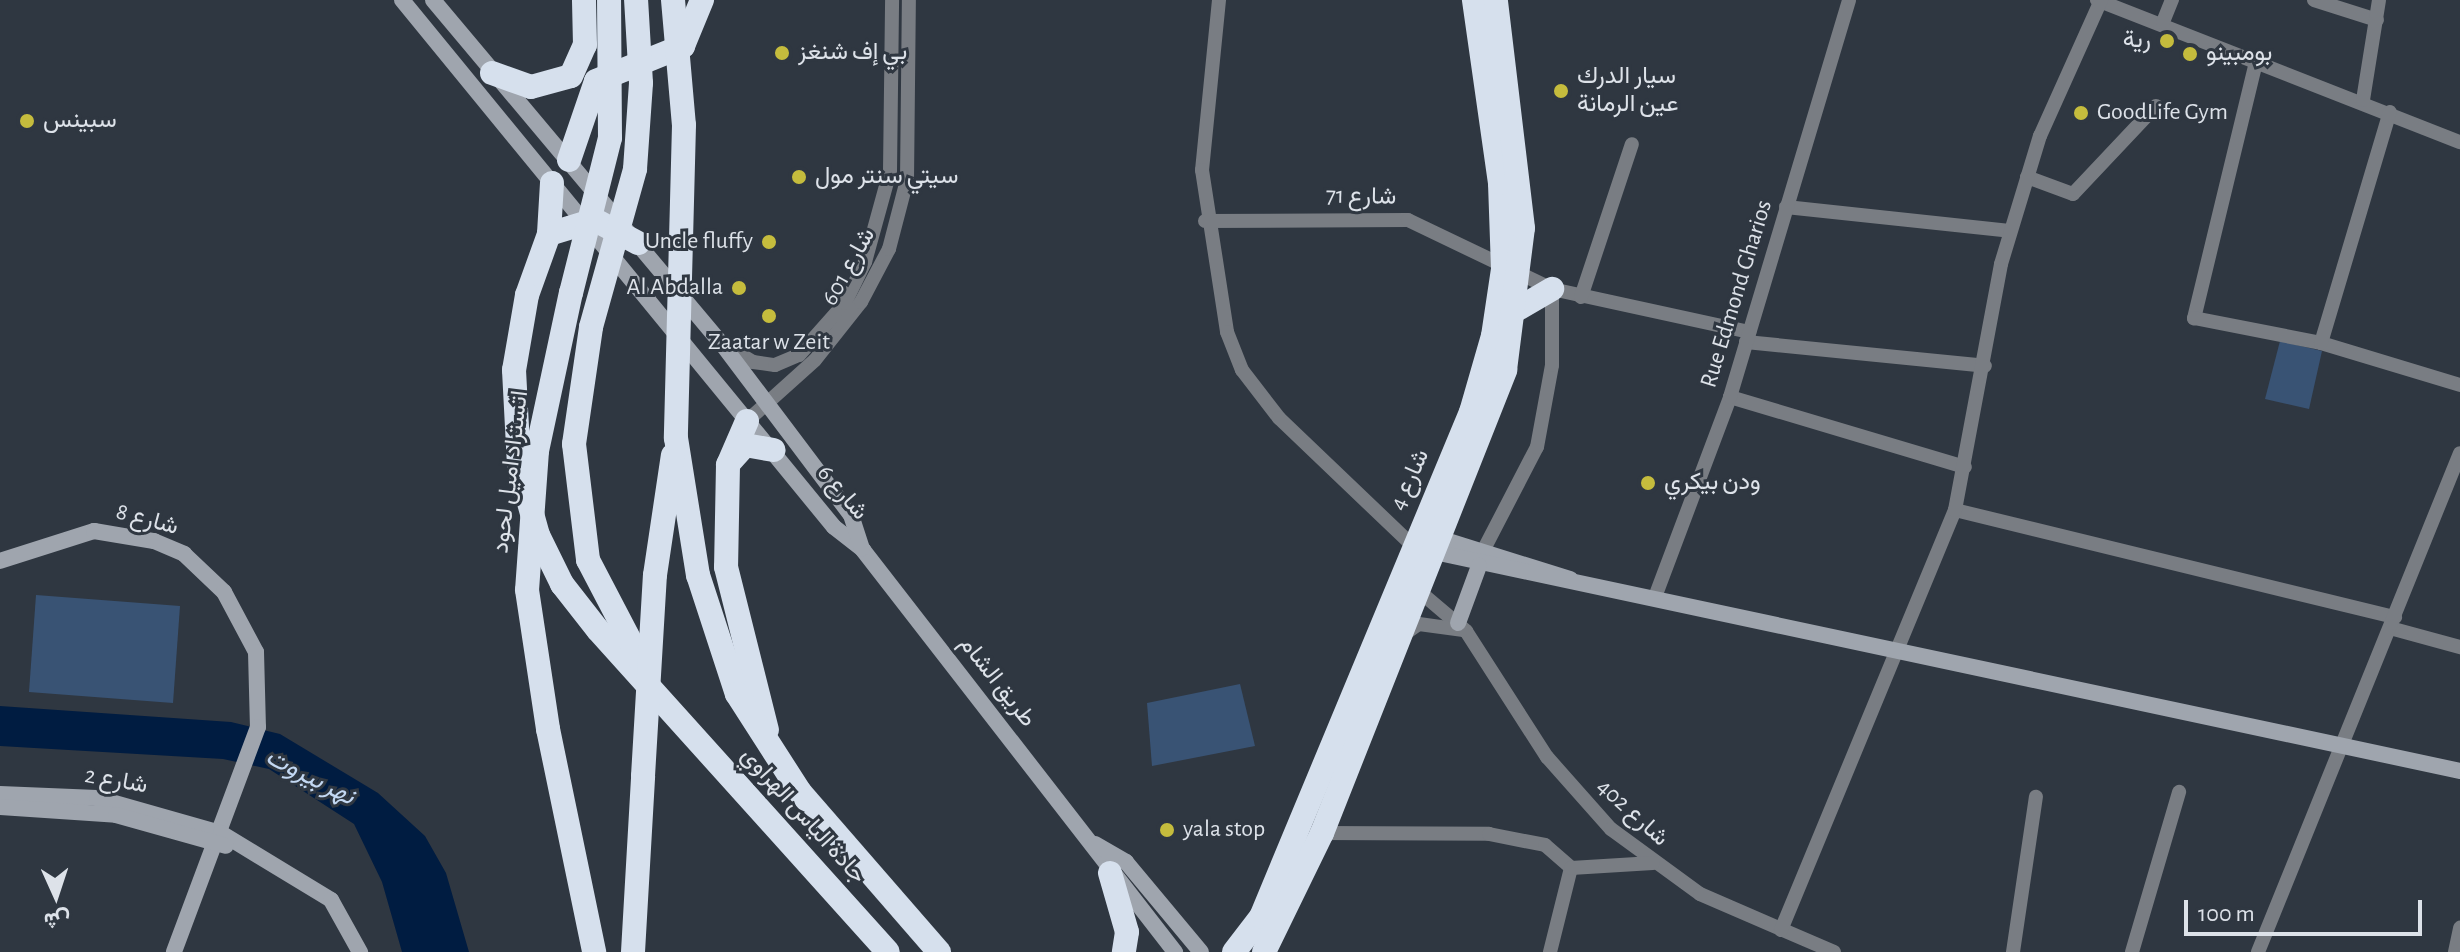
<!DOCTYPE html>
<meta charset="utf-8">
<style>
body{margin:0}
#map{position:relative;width:2460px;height:952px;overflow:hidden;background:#2f3741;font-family:"Alegreya Sans",Vazirmatn,sans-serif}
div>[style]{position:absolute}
.green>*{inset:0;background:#395374}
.water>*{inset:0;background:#001c41}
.street>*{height:14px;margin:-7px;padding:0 7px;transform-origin:7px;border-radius:7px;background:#797d83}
.secondary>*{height:16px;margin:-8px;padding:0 8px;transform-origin:8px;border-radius:8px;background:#9fa5ae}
.highway>*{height:24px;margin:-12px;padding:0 12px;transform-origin:12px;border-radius:12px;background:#d6e0ed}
.highway-bridge>*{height:24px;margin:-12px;padding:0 12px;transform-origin:12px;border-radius:12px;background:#d6e0ed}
.dots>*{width:22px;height:22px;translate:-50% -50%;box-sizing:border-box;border:4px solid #2f3741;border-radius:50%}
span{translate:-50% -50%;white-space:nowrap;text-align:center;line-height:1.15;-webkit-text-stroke:6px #2f3741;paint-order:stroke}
.poi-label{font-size:24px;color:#dde2e9}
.right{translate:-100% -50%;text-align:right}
.left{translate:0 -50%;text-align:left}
.street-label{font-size:24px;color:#dde2e9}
.water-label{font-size:26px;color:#c3d8f3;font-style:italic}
.north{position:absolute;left:16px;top:856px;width:80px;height:80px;-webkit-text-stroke:6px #2f3741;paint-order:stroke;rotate:177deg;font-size:22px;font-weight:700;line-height:32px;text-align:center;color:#dde2e9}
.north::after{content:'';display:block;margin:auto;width:28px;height:36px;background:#dde2e9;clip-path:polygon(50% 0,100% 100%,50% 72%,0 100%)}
.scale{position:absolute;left:2184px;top:900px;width:238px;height:36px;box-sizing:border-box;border:4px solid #dde2e9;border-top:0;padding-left:10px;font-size:24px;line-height:28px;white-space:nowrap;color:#dde2e9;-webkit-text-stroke:6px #2f3741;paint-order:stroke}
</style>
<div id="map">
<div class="green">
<i style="clip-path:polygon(2280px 341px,2322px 351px,2309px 409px,2265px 399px)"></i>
<i style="clip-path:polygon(36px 595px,180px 606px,173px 703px,29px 692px)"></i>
<i style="clip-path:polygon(1240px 684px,1255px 746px,1152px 766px,1147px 703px)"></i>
</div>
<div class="water">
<i style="clip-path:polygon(0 706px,231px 722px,280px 734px,378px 793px,425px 836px,446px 873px,469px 952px,402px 952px,382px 882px,354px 824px,269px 769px,223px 759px,0 746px)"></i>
</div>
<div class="street">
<i style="left:1219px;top:0;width:171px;rotate:95.7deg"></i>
<i style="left:1202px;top:170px;width:164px;rotate:81.2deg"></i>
<i style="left:1227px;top:332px;width:41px;rotate:68.5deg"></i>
<i style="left:1242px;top:370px;width:61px;rotate:52.4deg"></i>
<i style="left:1279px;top:418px;width:185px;rotate:43.7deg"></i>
<i style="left:2097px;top:0;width:390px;rotate:21.4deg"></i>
<i style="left:2314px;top:0;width:66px;rotate:17.6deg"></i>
<i style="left:2163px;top:22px;width:24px;rotate:-68deg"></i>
<i style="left:2257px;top:58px;width:268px;rotate:103.6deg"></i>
<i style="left:2194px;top:318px;width:129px;rotate:11.1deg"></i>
<i style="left:2321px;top:343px;width:145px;rotate:16.8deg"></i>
<i style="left:2363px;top:100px;width:101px;rotate:-80.9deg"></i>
<i style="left:2027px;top:177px;width:49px;rotate:20.3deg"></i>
<i style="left:2073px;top:194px;width:121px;rotate:-46.7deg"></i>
<i style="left:1786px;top:207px;width:225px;rotate:6.1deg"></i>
<i style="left:1205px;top:221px;width:203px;rotate:-0.3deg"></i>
<i style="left:1408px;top:220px;width:160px;rotate:25.6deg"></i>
<i style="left:1552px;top:289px;width:202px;rotate:12.3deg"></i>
<i style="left:1581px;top:297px;width:161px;rotate:-71.6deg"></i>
<i style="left:1746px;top:342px;width:240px;rotate:5.7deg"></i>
<i style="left:2321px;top:343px;width:241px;rotate:-73.4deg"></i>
<i style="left:723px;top:344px;width:35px;rotate:31deg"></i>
<i style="left:753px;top:362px;width:22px;rotate:8deg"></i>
<i style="left:775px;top:365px;width:26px;rotate:-23deg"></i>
<i style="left:799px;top:355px;width:69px;rotate:-48.5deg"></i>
<i style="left:845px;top:303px;width:46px;rotate:-64deg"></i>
<i style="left:865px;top:262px;width:94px;rotate:-74.6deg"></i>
<i style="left:890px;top:171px;width:171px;rotate:-89.3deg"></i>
<i style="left:1730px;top:397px;width:245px;rotate:16.6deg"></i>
<i style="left:747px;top:421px;width:91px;rotate:-41.9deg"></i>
<i style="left:815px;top:360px;width:74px;rotate:-51.6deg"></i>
<i style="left:861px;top:302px;width:60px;rotate:-62.2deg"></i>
<i style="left:889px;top:249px;width:71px;rotate:-75.4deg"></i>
<i style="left:907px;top:180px;width:180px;rotate:-89.4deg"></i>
<i style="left:1955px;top:510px;width:453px;rotate:13.7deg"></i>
<i style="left:1483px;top:551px;width:117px;rotate:-62.6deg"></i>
<i style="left:1537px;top:447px;width:83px;rotate:-79.6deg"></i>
<i style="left:1552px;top:365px;width:76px;rotate:-90deg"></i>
<i style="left:1419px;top:591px;width:62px;rotate:40.4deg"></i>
<i style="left:1466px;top:631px;width:150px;rotate:57.3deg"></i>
<i style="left:1547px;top:757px;width:96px;rotate:48.4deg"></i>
<i style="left:1611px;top:829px;width:110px;rotate:36.1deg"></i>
<i style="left:1700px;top:894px;width:146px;rotate:23.4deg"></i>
<i style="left:1655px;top:597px;width:214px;rotate:-69.4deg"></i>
<i style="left:1730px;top:397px;width:414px;rotate:-73.3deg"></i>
<i style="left:2390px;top:628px;width:73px;rotate:15.2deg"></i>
<i style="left:1403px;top:635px;width:19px;rotate:-35deg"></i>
<i style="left:1419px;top:624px;width:43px;rotate:7.9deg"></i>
<i style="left:1322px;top:833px;width:167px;rotate:0.3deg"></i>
<i style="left:1489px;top:834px;width:57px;rotate:11.1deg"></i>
<i style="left:1545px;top:845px;width:35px;rotate:41deg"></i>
<i style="left:1781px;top:930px;width:455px;rotate:-67.5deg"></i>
<i style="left:1955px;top:510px;width:250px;rotate:-79.4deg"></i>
<i style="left:2001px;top:264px;width:134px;rotate:-73.1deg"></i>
<i style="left:2040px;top:136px;width:149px;rotate:-65.8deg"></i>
<i style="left:1550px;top:952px;width:87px;rotate:-76deg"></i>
<i style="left:1571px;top:868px;width:82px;rotate:-3.5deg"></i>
<i style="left:2013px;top:952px;width:157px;rotate:-81.6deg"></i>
<i style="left:2132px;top:952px;width:167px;rotate:-73.6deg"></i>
<i style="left:2258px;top:952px;width:538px;rotate:-67.96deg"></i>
<i style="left:2455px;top:952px;width:25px;rotate:-78deg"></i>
</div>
<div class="secondary">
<i style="left:402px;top:0;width:681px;rotate:50.66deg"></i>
<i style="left:834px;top:527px;width:37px;rotate:38deg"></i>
<i style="left:863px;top:550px;width:509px;rotate:52.18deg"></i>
<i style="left:433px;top:0;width:449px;rotate:50deg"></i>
<i style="left:722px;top:344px;width:214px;rotate:53deg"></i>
<i style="left:851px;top:515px;width:35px;rotate:72deg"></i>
<i style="left:1432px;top:536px;width:145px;rotate:17.3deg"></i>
<i style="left:1425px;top:550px;width:1058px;rotate:12.05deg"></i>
<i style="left:0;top:561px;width:99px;rotate:-17.7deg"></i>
<i style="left:94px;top:531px;width:61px;rotate:9.5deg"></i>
<i style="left:154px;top:541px;width:33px;rotate:23deg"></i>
<i style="left:184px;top:554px;width:55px;rotate:43.5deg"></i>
<i style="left:224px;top:592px;width:68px;rotate:61.9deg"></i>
<i style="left:256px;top:652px;width:75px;rotate:88.5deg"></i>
<i style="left:258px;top:727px;width:240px;rotate:110.5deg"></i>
<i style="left:1458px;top:623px;width:61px;rotate:-69.8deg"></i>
<i style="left:0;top:794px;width:97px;rotate:2.4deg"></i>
<i style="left:97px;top:798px;width:129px;rotate:15.8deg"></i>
<i style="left:221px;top:833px;width:129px;rotate:31.3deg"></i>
<i style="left:331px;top:900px;width:60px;rotate:60.9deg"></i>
<i style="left:0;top:807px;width:116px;rotate:3.9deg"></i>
<i style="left:116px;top:815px;width:114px;rotate:15.7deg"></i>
<i style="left:1095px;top:844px;width:36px;rotate:30deg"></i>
<i style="left:1126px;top:862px;width:117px;rotate:50.2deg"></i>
</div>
<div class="highway">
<i style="left:492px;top:73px;width:41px;rotate:19.7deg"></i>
<i style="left:531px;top:87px;width:41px;rotate:-15.4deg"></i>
<i style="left:571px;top:76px;width:34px;rotate:-66deg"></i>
<i style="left:585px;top:45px;width:45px;rotate:-91.3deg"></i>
<i style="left:569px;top:160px;width:83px;rotate:-71.1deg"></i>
<i style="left:596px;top:81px;width:94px;rotate:-21.9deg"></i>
<i style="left:683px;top:46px;width:50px;rotate:-67.6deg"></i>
<i style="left:552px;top:183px;width:51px;rotate:93.4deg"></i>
<i style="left:549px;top:234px;width:65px;rotate:109.8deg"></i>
<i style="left:527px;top:295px;width:76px;rotate:99.8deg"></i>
<i style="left:514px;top:370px;width:97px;rotate:87deg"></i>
<i style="left:519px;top:467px;width:71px;rotate:74.4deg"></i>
<i style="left:538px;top:535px;width:55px;rotate:63.9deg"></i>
<i style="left:562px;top:584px;width:58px;rotate:52deg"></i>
<i style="left:598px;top:630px;width:433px;rotate:48deg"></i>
<i style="left:549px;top:234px;width:48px;rotate:-16.9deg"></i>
<i style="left:595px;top:220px;width:49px;rotate:28.1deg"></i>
<i style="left:1516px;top:310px;width:42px;rotate:-30.3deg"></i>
<i style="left:747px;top:421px;width:48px;rotate:113.4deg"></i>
<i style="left:728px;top:465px;width:102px;rotate:91.1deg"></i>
<i style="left:726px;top:567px;width:168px;rotate:75.9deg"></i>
<i style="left:676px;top:438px;width:139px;rotate:80.9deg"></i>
<i style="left:698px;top:575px;width:125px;rotate:71.9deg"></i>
<i style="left:737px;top:694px;width:117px;rotate:57.3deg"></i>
<i style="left:800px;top:792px;width:212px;rotate:49deg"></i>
<i style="left:574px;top:444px;width:117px;rotate:83.1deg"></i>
<i style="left:588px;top:560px;width:121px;rotate:62.4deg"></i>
<i style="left:537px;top:451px;width:162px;rotate:-77.9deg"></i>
<i style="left:729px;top:463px;width:24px;rotate:-48deg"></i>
<i style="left:745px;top:445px;width:29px;rotate:10deg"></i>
<i style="left:655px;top:575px;width:121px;rotate:-81.5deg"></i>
<i style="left:548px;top:729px;width:228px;rotate:78.3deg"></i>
<i style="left:1110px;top:873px;width:61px;rotate:73.9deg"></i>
<i style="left:1127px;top:932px;width:20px;rotate:99deg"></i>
<i style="left:633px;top:952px;width:176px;rotate:-86.7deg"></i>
<i style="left:1234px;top:952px;width:44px;rotate:-52.4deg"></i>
<i style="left:1261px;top:917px;width:547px;rotate:-67.42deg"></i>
<i style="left:1471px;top:412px;width:79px;rotate:-73.9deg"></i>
<i style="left:1493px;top:336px;width:68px;rotate:-81.5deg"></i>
<i style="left:1503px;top:269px;width:86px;rotate:-92deg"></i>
<i style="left:1500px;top:183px;width:185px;rotate:-98.1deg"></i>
<i style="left:1264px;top:952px;width:132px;rotate:-64deg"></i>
<i style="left:1322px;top:833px;width:498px;rotate:-68.4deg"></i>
<i style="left:1505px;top:370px;width:143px;rotate:-82.8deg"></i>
<i style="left:1523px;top:228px;width:230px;rotate:-96.8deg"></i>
</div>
<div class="highway-bridge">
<i style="left:673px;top:0;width:125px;rotate:85deg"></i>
<i style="left:684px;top:125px;width:313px;rotate:91.5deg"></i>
<i style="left:571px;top:293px;width:160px;rotate:-75.9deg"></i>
<i style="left:610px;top:138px;width:138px;rotate:-90.4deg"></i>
<i style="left:574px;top:444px;width:118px;rotate:-81.7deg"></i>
<i style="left:591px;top:327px;width:164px;rotate:-74.4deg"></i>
<i style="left:635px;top:169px;width:86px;rotate:-86deg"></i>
<i style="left:641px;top:83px;width:83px;rotate:-93.4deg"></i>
<i style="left:537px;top:451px;width:139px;rotate:94.1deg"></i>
<i style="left:527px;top:590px;width:141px;rotate:81.4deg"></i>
<i style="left:643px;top:776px;width:201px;rotate:-86.6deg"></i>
</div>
<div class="dots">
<i style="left:2167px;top:41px;background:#c5bc3d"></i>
<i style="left:782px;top:53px;background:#c5bc3d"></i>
<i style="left:2190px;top:54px;background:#c5bc3d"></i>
<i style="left:1561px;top:91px;background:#c5bc3d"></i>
<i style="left:2081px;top:113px;background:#c5bc3d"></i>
<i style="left:27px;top:121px;background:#c5bc3d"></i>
<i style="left:799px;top:177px;background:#c5bc3d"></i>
<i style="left:769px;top:242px;background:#c5bc3d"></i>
<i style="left:739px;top:288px;background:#c5bc3d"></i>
<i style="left:769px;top:316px;background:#c5bc3d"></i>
<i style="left:1648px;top:483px;background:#c5bc3d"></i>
<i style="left:1167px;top:830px;background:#c5bc3d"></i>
</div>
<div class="poi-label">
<span class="right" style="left:2151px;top:41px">رية</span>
<span class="left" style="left:798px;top:53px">بي إف شنغز</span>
<span class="left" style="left:2206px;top:54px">بومبينو</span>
<span class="left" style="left:1577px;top:91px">سيار الدرك<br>عين الرمانة</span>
<span class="left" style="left:2097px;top:113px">GoodLife Gym</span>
<span class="left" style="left:43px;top:121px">سبينس</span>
<span class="left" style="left:815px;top:177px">سيتي سنتر مول</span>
<span class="right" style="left:753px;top:242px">Uncle fluffy</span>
<span class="right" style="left:723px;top:288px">Al Abdalla</span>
<span style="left:769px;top:343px">Zaatar w Zeit</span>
<span class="left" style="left:1664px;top:483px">ودن بيكري</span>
<span class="left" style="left:1183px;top:830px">yala stop</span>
</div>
<div class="street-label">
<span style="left:1361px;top:197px;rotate:1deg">شارع 71</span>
<span style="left:849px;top:267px;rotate:-61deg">شارع 601</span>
<span style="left:1737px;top:294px;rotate:-73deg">Rue Edmond Gharios</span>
<span style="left:511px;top:472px;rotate:-83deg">اتستراد اميل لحود</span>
<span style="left:1410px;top:480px;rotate:-66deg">شارع 4</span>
<span style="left:842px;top:493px;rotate:49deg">شارع 6</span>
<span style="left:147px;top:520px;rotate:15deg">شارع 8</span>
<span style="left:997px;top:682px;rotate:52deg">طريق الشام</span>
<span style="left:116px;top:781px;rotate:10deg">شارع 2</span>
<span style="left:1632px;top:813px;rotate:42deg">شارع 402</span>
<span style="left:803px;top:816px;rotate:48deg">جادة الياس الهراوي</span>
</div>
<div class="water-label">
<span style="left:310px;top:777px;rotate:27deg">نهر بيروت</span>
</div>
<div class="north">ش</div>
<div class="scale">100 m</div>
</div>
